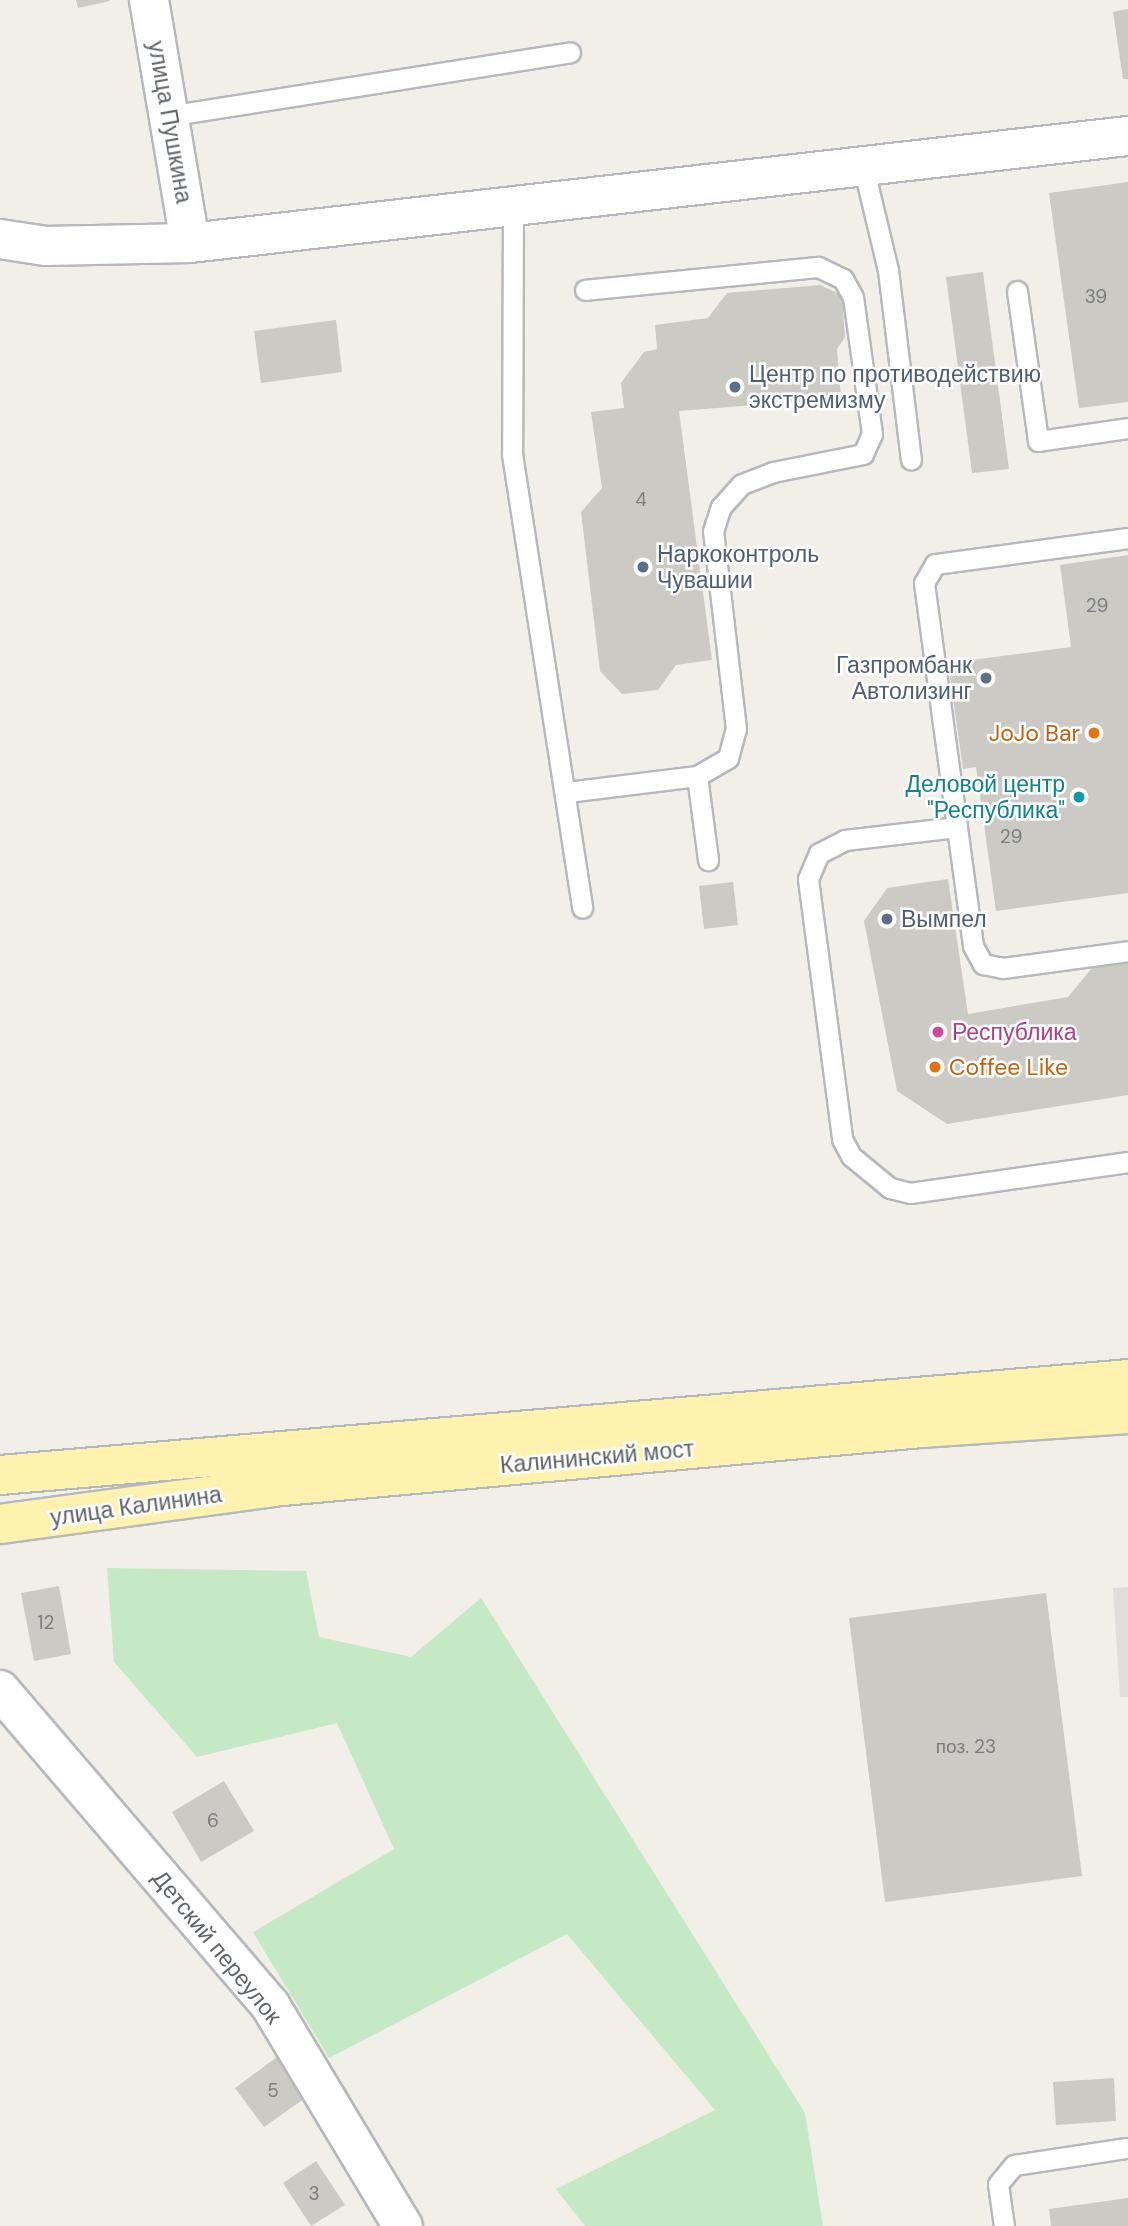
<!DOCTYPE html>
<meta charset="utf-8">
<style>
body{margin:0}
#map{position:relative;width:1128px;height:2226px;overflow:hidden;background:#f1efe8;font-family:"DM Sans",sans-serif}
div>[style]{position:absolute}
.industrial>*{inset:0;background:#e0deda}
.green>*{inset:0;background:#c5e8c5}
.building>*{inset:0;background:#cccac5}
.roads{filter:drop-shadow(2px 0 #b5b8bc) drop-shadow(-2px 0 #b5b8bc) drop-shadow(0 2px #b5b8bc) drop-shadow(0 -2px #b5b8bc)}
.service>*{height:19px;margin:-9.5px;padding:0 9.5px;transform-origin:9.5px;border-radius:9.5px;background:#fff}
.minor>*{height:38px;margin:-19px;padding:0 19px;transform-origin:19px;border-radius:19px;background:#fff}
.primary>*{height:38px;margin:-19px;padding:0 19px;transform-origin:19px;border-radius:19px;background:#fff2af}
.dots>*{width:19px;height:19px;translate:-50% -50%;box-sizing:border-box;border:4px solid #fff;border-radius:50%}
span{translate:-50% -50%;white-space:nowrap;text-align:center;line-height:1.15;-webkit-text-stroke:5px #fff;paint-order:stroke}
.number-label{font-size:19px;color:#7a7d7f}
.number-label span{-webkit-text-stroke-width:0}
.street-label{font-size:23px;color:#5f6368}
.service-label{font-size:23px;color:#4e5e75}
.left{translate:0 -50%;text-align:left}
.right{translate:-100% -50%;text-align:right}
.food-label{font-size:23px;color:#c56008}
.culture-label{font-size:23px;color:#0d838f}
.hotel-label{font-size:23px;color:#b23c85}
</style>
<div id="map">
<div class="industrial">
<i style="clip-path:polygon(1128px 1587px,1128px 1697px,1120px 1697px,1113px 1588px)"></i>
</div>
<div class="green">
<i style="clip-path:polygon(107px 1568px,306px 1571px,319px 1637px,411px 1657px,481px 1598px,805px 2113px,823px 2226px,585px 2226px,556px 2189px,715px 2110px,567px 1934px,329px 2058px,253px 1932px,394px 1849px,337px 1723px,197px 1757px,114px 1662px)"></i>
</div>
<div class="building">
<i style="clip-path:polygon(76px 0,109px 0,110px 1px,78px 8px)"></i>
<i style="clip-path:polygon(1128px 9px,1128px 79px,1123px 79px,1113px 12px)"></i>
<i style="clip-path:polygon(1128px 182px,1128px 402px,1079px 408px,1049px 193px)"></i>
<i style="clip-path:polygon(983px 272px,1009px 469px,972px 473px,946px 277px)"></i>
<i style="clip-path:polygon(820px 285px,842px 295px,845px 337px,837px 349px,841px 398px,679px 411px,712px 660px,676px 665px,658px 690px,622px 694px,600px 671px,581px 512px,602px 488px,591px 412px,624px 408px,621px 383px,644px 352px,657px 349px,655px 325px,708px 318px,727px 293px)"></i>
<i style="clip-path:polygon(336px 320px,342px 372px,261px 383px,254px 331px)"></i>
<i style="clip-path:polygon(1128px 555px,1128px 893px,996px 911px,976px 767px,963px 769px,948px 663px,1071px 647px,1060px 565px)"></i>
<i style="clip-path:polygon(948px 879px,968px 1014px,1068px 997px,1097px 962px,1128px 957px,1128px 1095px,947px 1124px,897px 1091px,864px 921px,887px 888px)"></i>
<i style="clip-path:polygon(733px 882px,738px 925px,704px 929px,699px 886px)"></i>
<i style="clip-path:polygon(59px 1586px,71px 1654px,34px 1661px,21px 1593px)"></i>
<i style="clip-path:polygon(1046px 1593px,1082px 1876px,885px 1902px,849px 1618px)"></i>
<i style="clip-path:polygon(224px 1781px,254px 1831px,201px 1862px,172px 1812px)"></i>
<i style="clip-path:polygon(281px 2054px,311px 2094px,264px 2127px,235px 2088px)"></i>
<i style="clip-path:polygon(1114px 2078px,1116px 2121px,1056px 2125px,1053px 2082px)"></i>
<i style="clip-path:polygon(316px 2161px,345px 2205px,311px 2226px,283px 2183px)"></i>
<i style="clip-path:polygon(1128px 2198px,1128px 2226px,1051px 2226px,1049px 2209px)"></i>
</div>
<div class="roads">
<div class="service">
<i style="left:168px;top:116px;width:407px;rotate:-9deg"></i>
<i style="left:863px;top:166px;width:107px;rotate:76.5deg"></i>
<i style="left:888px;top:270px;width:191px;rotate:83.1deg"></i>
<i style="left:513px;top:206px;width:248px;rotate:90.2deg"></i>
<i style="left:512px;top:454px;width:459px;rotate:81.2deg"></i>
<i style="left:1017px;top:291px;width:151px;rotate:82deg"></i>
<i style="left:1038px;top:441px;width:91px;rotate:-8.2deg"></i>
<i style="left:1128px;top:538px;width:195px;rotate:172.3deg"></i>
<i style="left:935px;top:564px;width:22px;rotate:120deg"></i>
<i style="left:924px;top:583px;width:366px;rotate:82.3deg"></i>
<i style="left:973px;top:946px;width:21px;rotate:61deg"></i>
<i style="left:983px;top:964px;width:20px;rotate:11deg"></i>
<i style="left:1003px;top:968px;width:126px;rotate:-7.7deg"></i>
<i style="left:697px;top:776px;width:85px;rotate:82.5deg"></i>
<i style="left:567px;top:792px;width:131px;rotate:-7deg"></i>
<i style="left:697px;top:776px;width:36px;rotate:-30deg"></i>
<i style="left:728px;top:758px;width:30px;rotate:-75deg"></i>
<i style="left:736px;top:729px;width:199px;rotate:-96.6deg"></i>
<i style="left:713px;top:531px;width:25px;rotate:-72deg"></i>
<i style="left:721px;top:507px;width:31px;rotate:-48deg"></i>
<i style="left:742px;top:484px;width:33px;rotate:-21deg"></i>
<i style="left:773px;top:472px;width:92px;rotate:-11.3deg"></i>
<i style="left:863px;top:454px;width:22px;rotate:-66deg"></i>
<i style="left:872px;top:434px;width:138px;rotate:-97.9deg"></i>
<i style="left:853px;top:297px;width:21px;rotate:-119deg"></i>
<i style="left:843px;top:279px;width:28px;rotate:-154deg"></i>
<i style="left:818px;top:267px;width:234px;rotate:174.4deg"></i>
<i style="left:957px;top:827px;width:113px;rotate:173.4deg"></i>
<i style="left:845px;top:840px;width:29px;rotate:153deg"></i>
<i style="left:819px;top:853px;width:28px;rotate:113deg"></i>
<i style="left:808px;top:879px;width:262px;rotate:82.5deg"></i>
<i style="left:842px;top:1139px;width:19px;rotate:62deg"></i>
<i style="left:851px;top:1156px;width:50px;rotate:39.4deg"></i>
<i style="left:890px;top:1188px;width:21px;rotate:14deg"></i>
<i style="left:910px;top:1193px;width:220px;rotate:-8.1deg"></i>
<i style="left:1004px;top:2226px;width:42px;rotate:-98.1deg"></i>
<i style="left:998px;top:2184px;width:25px;rotate:-50deg"></i>
<i style="left:1014px;top:2165px;width:114px;rotate:-8.6deg"></i>
</div>
<div class="minor">
<i style="left:149px;top:0;width:246px;rotate:80.4deg"></i>
<i style="left:0;top:239px;width:47px;rotate:8.7deg"></i>
<i style="left:46px;top:246px;width:144px;rotate:-1.2deg"></i>
<i style="left:190px;top:243px;width:944px;rotate:-6.51deg"></i>
<i style="left:0;top:1690px;width:415px;rotate:49.4deg"></i>
<i style="left:270px;top:2005px;width:258px;rotate:59deg"></i>
</div>
<div class="primary">
<i style="left:0;top:1475px;width:1132px;rotate:-4.86deg"></i>
<i style="left:0;top:1524px;width:275px;rotate:-7.7deg"></i>
<i style="left:272px;top:1487px;width:653px;rotate:-5.19deg"></i>
<i style="left:922px;top:1428px;width:206px;rotate:-3.9deg"></i>
</div>
</div>
<div class="dots">
<i style="left:735px;top:387px;background:#5c6f8a"></i>
<i style="left:643px;top:567px;background:#5c6f8a"></i>
<i style="left:986px;top:678px;background:#5c6f8a"></i>
<i style="left:1094px;top:733px;background:#e8710a"></i>
<i style="left:1079px;top:797px;background:#0f9aa8"></i>
<i style="left:887px;top:919px;background:#5c6f8a"></i>
<i style="left:938px;top:1032px;background:#d1479c"></i>
<i style="left:935px;top:1067px;background:#e8710a"></i>
</div>
<div class="number-label">
<span style="left:1096px;top:297px">39</span>
<span style="left:641px;top:500px">4</span>
<span style="left:1097px;top:606px">29</span>
<span style="left:1011px;top:837px">29</span>
<span style="left:46px;top:1623px">12</span>
<span style="left:966px;top:1747px">поз. 23</span>
<span style="left:213px;top:1821px">6</span>
<span style="left:273px;top:2091px">5</span>
<span style="left:314px;top:2194px">3</span>
</div>
<div class="street-label">
<span style="left:170px;top:122px;rotate:80deg">улица Пушкина</span>
<span style="left:597px;top:1457px;rotate:-5deg">Калининский мост</span>
<span style="left:136px;top:1506px;rotate:-8deg">улица Калинина</span>
<span style="left:217px;top:1947px;rotate:51deg">Детский переулок</span>
</div>
<div class="service-label">
<span class="left" style="left:749px;top:387px">Центр по противодействию<br>экстремизму</span>
<span class="left" style="left:657px;top:567px">Наркоконтроль<br>Чувашии</span>
<span class="right" style="left:972px;top:678px">Газпромбанк<br>Автолизинг</span>
<span class="left" style="left:901px;top:919px">Вымпел</span>
</div>
<div class="food-label">
<span class="right" style="left:1080px;top:733px">JoJo Bar</span>
<span class="left" style="left:949px;top:1067px">Coffee Like</span>
</div>
<div class="culture-label">
<span class="right" style="left:1065px;top:797px">Деловой центр<br>"Республика"</span>
</div>
<div class="hotel-label">
<span class="left" style="left:952px;top:1032px">Республика</span>
</div>
</div>
